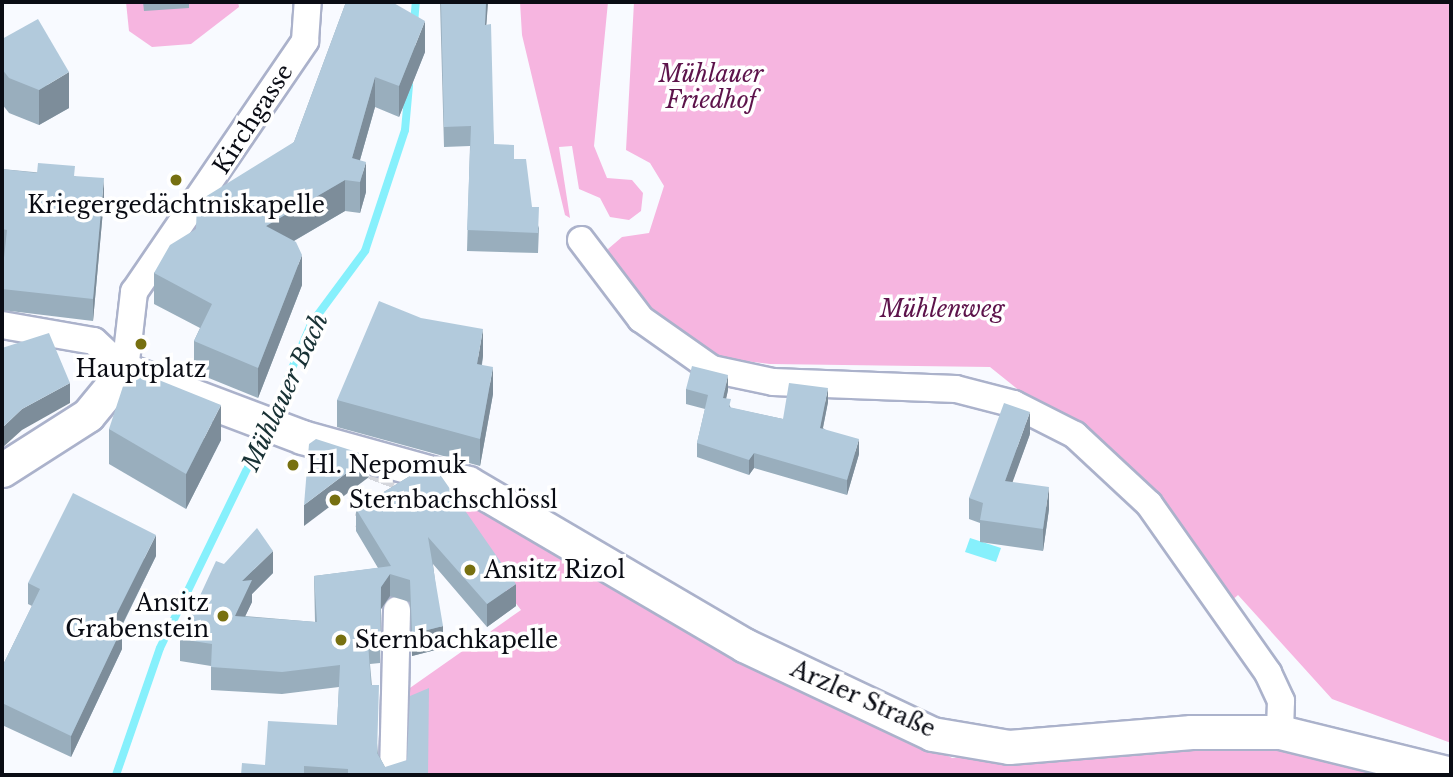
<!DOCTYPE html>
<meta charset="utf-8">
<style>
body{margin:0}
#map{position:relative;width:1453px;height:777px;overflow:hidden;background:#f8faff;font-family:"Libre Baskerville",serif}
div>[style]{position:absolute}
.green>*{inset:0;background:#f6b5e0}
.water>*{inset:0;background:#86f0fc}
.stream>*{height:8px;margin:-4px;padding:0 4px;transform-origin:4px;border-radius:4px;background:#86f0fc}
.minor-tunnel>*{height:26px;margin-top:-13px;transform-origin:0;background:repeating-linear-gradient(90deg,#d4d6dc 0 26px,transparent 0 39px)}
.roads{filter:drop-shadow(2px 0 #abb2cb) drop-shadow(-2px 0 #abb2cb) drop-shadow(0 2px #abb2cb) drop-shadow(0 -2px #abb2cb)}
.minor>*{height:26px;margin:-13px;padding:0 13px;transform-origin:13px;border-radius:13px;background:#fff}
.major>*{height:33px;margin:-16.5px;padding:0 16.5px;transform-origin:16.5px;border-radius:16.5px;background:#fff}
.wall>*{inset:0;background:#99aebd}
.shaded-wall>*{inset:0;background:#7d8d9a}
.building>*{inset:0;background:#b2cadc}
.dots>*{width:19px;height:19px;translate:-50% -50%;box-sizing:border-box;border:4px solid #fff;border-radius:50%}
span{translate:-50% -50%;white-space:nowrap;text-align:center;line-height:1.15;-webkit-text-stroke:7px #fff;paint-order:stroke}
.park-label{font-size:23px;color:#5d134b;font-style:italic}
.street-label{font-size:23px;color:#0a0c14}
.poi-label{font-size:23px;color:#0a0c14}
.left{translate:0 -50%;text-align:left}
.right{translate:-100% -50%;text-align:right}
.water-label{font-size:24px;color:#193235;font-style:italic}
.frame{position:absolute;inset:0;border:4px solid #0a0c14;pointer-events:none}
</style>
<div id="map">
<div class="green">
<i style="clip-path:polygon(126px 2px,238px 2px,239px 7px,191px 44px,152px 47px,129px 31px)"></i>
<i style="clip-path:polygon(520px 2px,608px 2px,594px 146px,607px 178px,632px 180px,643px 193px,641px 211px,629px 220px,610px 217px,600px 198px,579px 189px,572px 146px,559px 147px,570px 218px,565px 215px,522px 35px)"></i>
<i style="clip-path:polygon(634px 2px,1451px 2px,1451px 743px,1332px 699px,1238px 595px,1220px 611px,1112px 465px,990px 367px,770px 364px,711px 357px,662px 327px,613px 270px,608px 249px,622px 237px,649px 233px,664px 186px,650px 163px,626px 150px)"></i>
<i style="clip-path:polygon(462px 500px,952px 758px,1280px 732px,1439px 775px,402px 775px,407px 690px,521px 610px,457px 526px)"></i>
</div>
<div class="water">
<i style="clip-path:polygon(970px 538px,1001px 548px,996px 562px,965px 552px)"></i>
</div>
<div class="stream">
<i style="left:414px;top:23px;width:21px;rotate:-85deg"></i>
<i style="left:271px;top:417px;width:101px;rotate:-66.7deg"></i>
<i style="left:311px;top:324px;width:91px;rotate:-53.5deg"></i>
<i style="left:365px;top:251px;width:127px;rotate:-71.7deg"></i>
<i style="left:405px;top:130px;width:45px;rotate:-84.9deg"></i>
<i style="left:116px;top:775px;width:134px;rotate:-70.9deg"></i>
<i style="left:160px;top:648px;width:240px;rotate:-64.1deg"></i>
</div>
<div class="minor-tunnel">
<i style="left:371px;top:528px;width:9px;rotate:-117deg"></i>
<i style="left:367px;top:520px;width:63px;rotate:-69.6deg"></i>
</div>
<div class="roads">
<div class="minor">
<i style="left:581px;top:240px;width:99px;rotate:52.8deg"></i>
<i style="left:641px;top:319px;width:87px;rotate:35.2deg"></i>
<i style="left:712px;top:369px;width:62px;rotate:12deg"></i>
<i style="left:773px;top:382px;width:183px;rotate:2.2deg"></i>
<i style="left:956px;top:389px;width:60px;rotate:14.5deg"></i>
<i style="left:1014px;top:404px;width:68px;rotate:26.9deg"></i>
<i style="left:1075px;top:435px;width:101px;rotate:43deg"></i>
<i style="left:1149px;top:504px;width:207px;rotate:54.8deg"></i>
<i style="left:1268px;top:673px;width:31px;rotate:65deg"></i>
<i style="left:1281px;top:701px;width:31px;rotate:92deg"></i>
<i style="left:2px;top:325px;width:93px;rotate:9.9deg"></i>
<i style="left:94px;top:341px;width:42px;rotate:43.1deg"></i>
<i style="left:125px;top:370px;width:79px;rotate:-83.4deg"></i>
<i style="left:134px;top:292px;width:304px;rotate:-55.7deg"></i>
<i style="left:305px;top:41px;width:39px;rotate:-86deg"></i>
<i style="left:393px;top:775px;width:165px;rotate:-88.6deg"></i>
</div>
<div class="major">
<i style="left:2px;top:470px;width:102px;rotate:-32.6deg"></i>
<i style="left:88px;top:415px;width:58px;rotate:-50.6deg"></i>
<i style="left:125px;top:370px;width:189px;rotate:20.7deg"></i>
<i style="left:302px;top:437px;width:172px;rotate:15.5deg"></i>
<i style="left:468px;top:483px;width:320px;rotate:30.4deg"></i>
<i style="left:744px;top:645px;width:208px;rotate:25.3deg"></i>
<i style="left:932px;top:734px;width:78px;rotate:9.6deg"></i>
<i style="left:1009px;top:747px;width:183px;rotate:-4.7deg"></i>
<i style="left:1191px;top:732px;width:89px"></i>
<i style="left:1280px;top:732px;width:176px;rotate:13.8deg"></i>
</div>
</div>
<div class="wall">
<i style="clip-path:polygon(143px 2px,189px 2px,189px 8px,144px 11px)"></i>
<i style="clip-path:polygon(346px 2px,425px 52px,399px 117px,375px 107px,360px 160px,366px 192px,360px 213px,345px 211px,294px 241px,302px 285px,258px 398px,194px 372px,194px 341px,200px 328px,154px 304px,154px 273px,196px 229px,294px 142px)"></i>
<i style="clip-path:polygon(440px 2px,488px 2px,486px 24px,494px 144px,514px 159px,539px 228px,538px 253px,467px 251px,470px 146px,444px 147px)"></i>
<i style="clip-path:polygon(2px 39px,69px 108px,39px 125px,9px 113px,2px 104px)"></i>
<i style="clip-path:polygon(2px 169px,75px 176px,104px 199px,93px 321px,2px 310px,2px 276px,4px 251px,2px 251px)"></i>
<i style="clip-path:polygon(483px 356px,482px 365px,493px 394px,480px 466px,337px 427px,337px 400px)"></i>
<i style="clip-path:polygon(686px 389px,728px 390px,726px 398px,731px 408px,783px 419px,828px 402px,823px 428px,859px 454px,847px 495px,754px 468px,749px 475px,697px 457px,697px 443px,705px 409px,686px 404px)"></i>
<i style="clip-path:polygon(109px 429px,221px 440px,186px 509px,109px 464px)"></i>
<i style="clip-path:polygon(1030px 434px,1012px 482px,1049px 509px,1043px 551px,980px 542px,980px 523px,969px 519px,969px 498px)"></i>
<i style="clip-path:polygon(423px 468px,516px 606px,487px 627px,433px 564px,443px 648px,412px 656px,410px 602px,390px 596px,381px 609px,380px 663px,370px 664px,378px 754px,385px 767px,428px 775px,241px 775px,265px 765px,337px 725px,339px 687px,282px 694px,211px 690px,211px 666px,180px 661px,180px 639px,224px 564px,273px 573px,252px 594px,252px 602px,245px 616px,315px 622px,314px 576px,378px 568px,356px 531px,356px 509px)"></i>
<i style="clip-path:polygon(156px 556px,121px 628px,122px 649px,71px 757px,2px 725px,2px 667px,32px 606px,28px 604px,28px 583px)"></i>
</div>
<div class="shaded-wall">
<i style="clip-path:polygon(486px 2px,488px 2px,485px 45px,485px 25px)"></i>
<i style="clip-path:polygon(425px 21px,425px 52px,399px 117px,399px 86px)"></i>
<i style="clip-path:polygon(69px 72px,69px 108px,39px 125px,39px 90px)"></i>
<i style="clip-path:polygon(375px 77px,375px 107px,354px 181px,352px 158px)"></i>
<i style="clip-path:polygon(366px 162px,366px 192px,360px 213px,360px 182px)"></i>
<i style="clip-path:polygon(104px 178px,104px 199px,93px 321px,93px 299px)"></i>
<i style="clip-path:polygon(345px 180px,345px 211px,266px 257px,266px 226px)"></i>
<i style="clip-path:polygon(302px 255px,302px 285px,258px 398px,258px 368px)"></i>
<i style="clip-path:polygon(483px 329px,483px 356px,477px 391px,477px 364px)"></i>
<i style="clip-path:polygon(493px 367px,493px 394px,480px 466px,480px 439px)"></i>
<i style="clip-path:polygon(728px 375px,728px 390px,723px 413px,723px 398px)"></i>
<i style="clip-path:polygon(70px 383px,70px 403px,22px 430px,2px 448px,2px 428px,22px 409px)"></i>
<i style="clip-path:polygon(828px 388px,828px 402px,820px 442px,820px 428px)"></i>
<i style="clip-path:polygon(221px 405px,221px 440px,186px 509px,186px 474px)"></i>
<i style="clip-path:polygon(1030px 412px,1030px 434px,1005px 503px,1005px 481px)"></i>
<i style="clip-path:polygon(859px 439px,859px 454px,847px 495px,847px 480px)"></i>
<i style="clip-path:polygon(754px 453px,754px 468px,749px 475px,749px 460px)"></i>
<i style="clip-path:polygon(369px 456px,369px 477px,304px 526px,304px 505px)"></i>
<i style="clip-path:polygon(1049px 487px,1049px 509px,1043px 551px,1043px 529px)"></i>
<i style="clip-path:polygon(156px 535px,156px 556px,112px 645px,112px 623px)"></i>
<i style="clip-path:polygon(273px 551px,273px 573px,252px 594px,252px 602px,235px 638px,235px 616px,242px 581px)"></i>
<i style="clip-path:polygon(390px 574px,390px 596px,381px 609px,380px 663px,381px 587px)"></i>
<i style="clip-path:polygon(516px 584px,516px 606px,487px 627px,487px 604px)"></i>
<i style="clip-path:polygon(443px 626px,443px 648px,412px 656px,412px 634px)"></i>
<i style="clip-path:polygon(122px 628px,122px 649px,71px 757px,71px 736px)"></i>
</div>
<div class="building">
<i style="clip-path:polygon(346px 2px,392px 2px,425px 21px,399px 86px,375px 77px,352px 158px,366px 162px,360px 182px,345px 180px,266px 226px,296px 242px,302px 255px,258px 368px,194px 341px,212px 304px,154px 273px,170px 245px,196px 229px,197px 202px,294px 142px)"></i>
<i style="clip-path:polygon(441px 2px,486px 2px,485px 25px,491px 24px,494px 144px,514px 145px,514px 159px,526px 159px,532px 207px,539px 207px,538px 233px,467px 230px,471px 126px,444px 127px)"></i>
<i style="clip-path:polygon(38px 19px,69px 72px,39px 90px,9px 78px,2px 69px,2px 39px)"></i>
<i style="clip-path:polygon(38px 163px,75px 166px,74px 176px,104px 178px,93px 299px,2px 289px,2px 276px,7px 230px,2px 229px,2px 169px,37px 173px)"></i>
<i style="clip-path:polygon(379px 301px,421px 318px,483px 329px,477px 364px,493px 367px,480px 439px,337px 400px)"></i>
<i style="clip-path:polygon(49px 333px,70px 383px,22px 409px,2px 428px,2px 348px)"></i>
<i style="clip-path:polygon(692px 366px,728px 375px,723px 398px,731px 399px,729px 407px,783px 419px,789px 383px,828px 388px,820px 428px,859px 439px,847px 480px,754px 453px,749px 460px,697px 443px,708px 395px,686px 389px)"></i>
<i style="clip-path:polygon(129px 368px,221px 405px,186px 474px,109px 429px)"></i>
<i style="clip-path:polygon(1004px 403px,1030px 412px,1005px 481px,1049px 487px,1043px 529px,980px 520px,983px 503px,969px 498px)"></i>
<i style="clip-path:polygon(316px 439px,369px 456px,304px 505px,309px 444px)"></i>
<i style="clip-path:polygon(423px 468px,439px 473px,516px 584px,487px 604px,428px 537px,443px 626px,412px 634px,410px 580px,390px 574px,381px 587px,380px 641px,368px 642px,371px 685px,379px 685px,377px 753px,385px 767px,407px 760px,410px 696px,429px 688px,428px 775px,348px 775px,348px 769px,304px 766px,304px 775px,241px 775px,242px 763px,265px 765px,268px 721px,337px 725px,340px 665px,282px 672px,211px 667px,212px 644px,180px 639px,216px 561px,224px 564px,257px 528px,273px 551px,242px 581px,252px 580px,235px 616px,317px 622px,314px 576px,391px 566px,356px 509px)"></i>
<i style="clip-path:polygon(73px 493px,156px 535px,112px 623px,122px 628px,71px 736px,2px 703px,2px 667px,40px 589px,28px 583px)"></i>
</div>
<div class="dots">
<i style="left:176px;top:180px;background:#777010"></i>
<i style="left:141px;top:344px;background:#777010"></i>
<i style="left:293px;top:465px;background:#777010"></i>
<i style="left:335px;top:500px;background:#777010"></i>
<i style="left:470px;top:570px;background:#777010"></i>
<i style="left:223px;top:616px;background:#777010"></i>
<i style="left:341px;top:640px;background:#777010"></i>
</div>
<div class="park-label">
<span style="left:711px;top:87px">Mühlauer<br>Friedhof</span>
<span style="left:942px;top:309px">Mühlenweg</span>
</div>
<div class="street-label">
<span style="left:253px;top:119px;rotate:-57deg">Kirchgasse</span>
<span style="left:863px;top:699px;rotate:24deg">Arzler Straße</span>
</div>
<div class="poi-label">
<span style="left:176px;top:205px">Kriegergedächtniskapelle</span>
<span style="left:141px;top:369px">Hauptplatz</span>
<span class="left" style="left:307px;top:465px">Hl. Nepomuk</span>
<span class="left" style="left:349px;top:500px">Sternbachschlössl</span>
<span class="left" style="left:484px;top:570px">Ansitz Rizol</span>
<span class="right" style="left:209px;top:616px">Ansitz<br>Grabenstein</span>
<span class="left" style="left:355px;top:640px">Sternbachkapelle</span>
</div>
<div class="water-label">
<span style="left:285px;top:392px;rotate:-65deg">Mühlauer Bach</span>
</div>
<div class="frame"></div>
</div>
